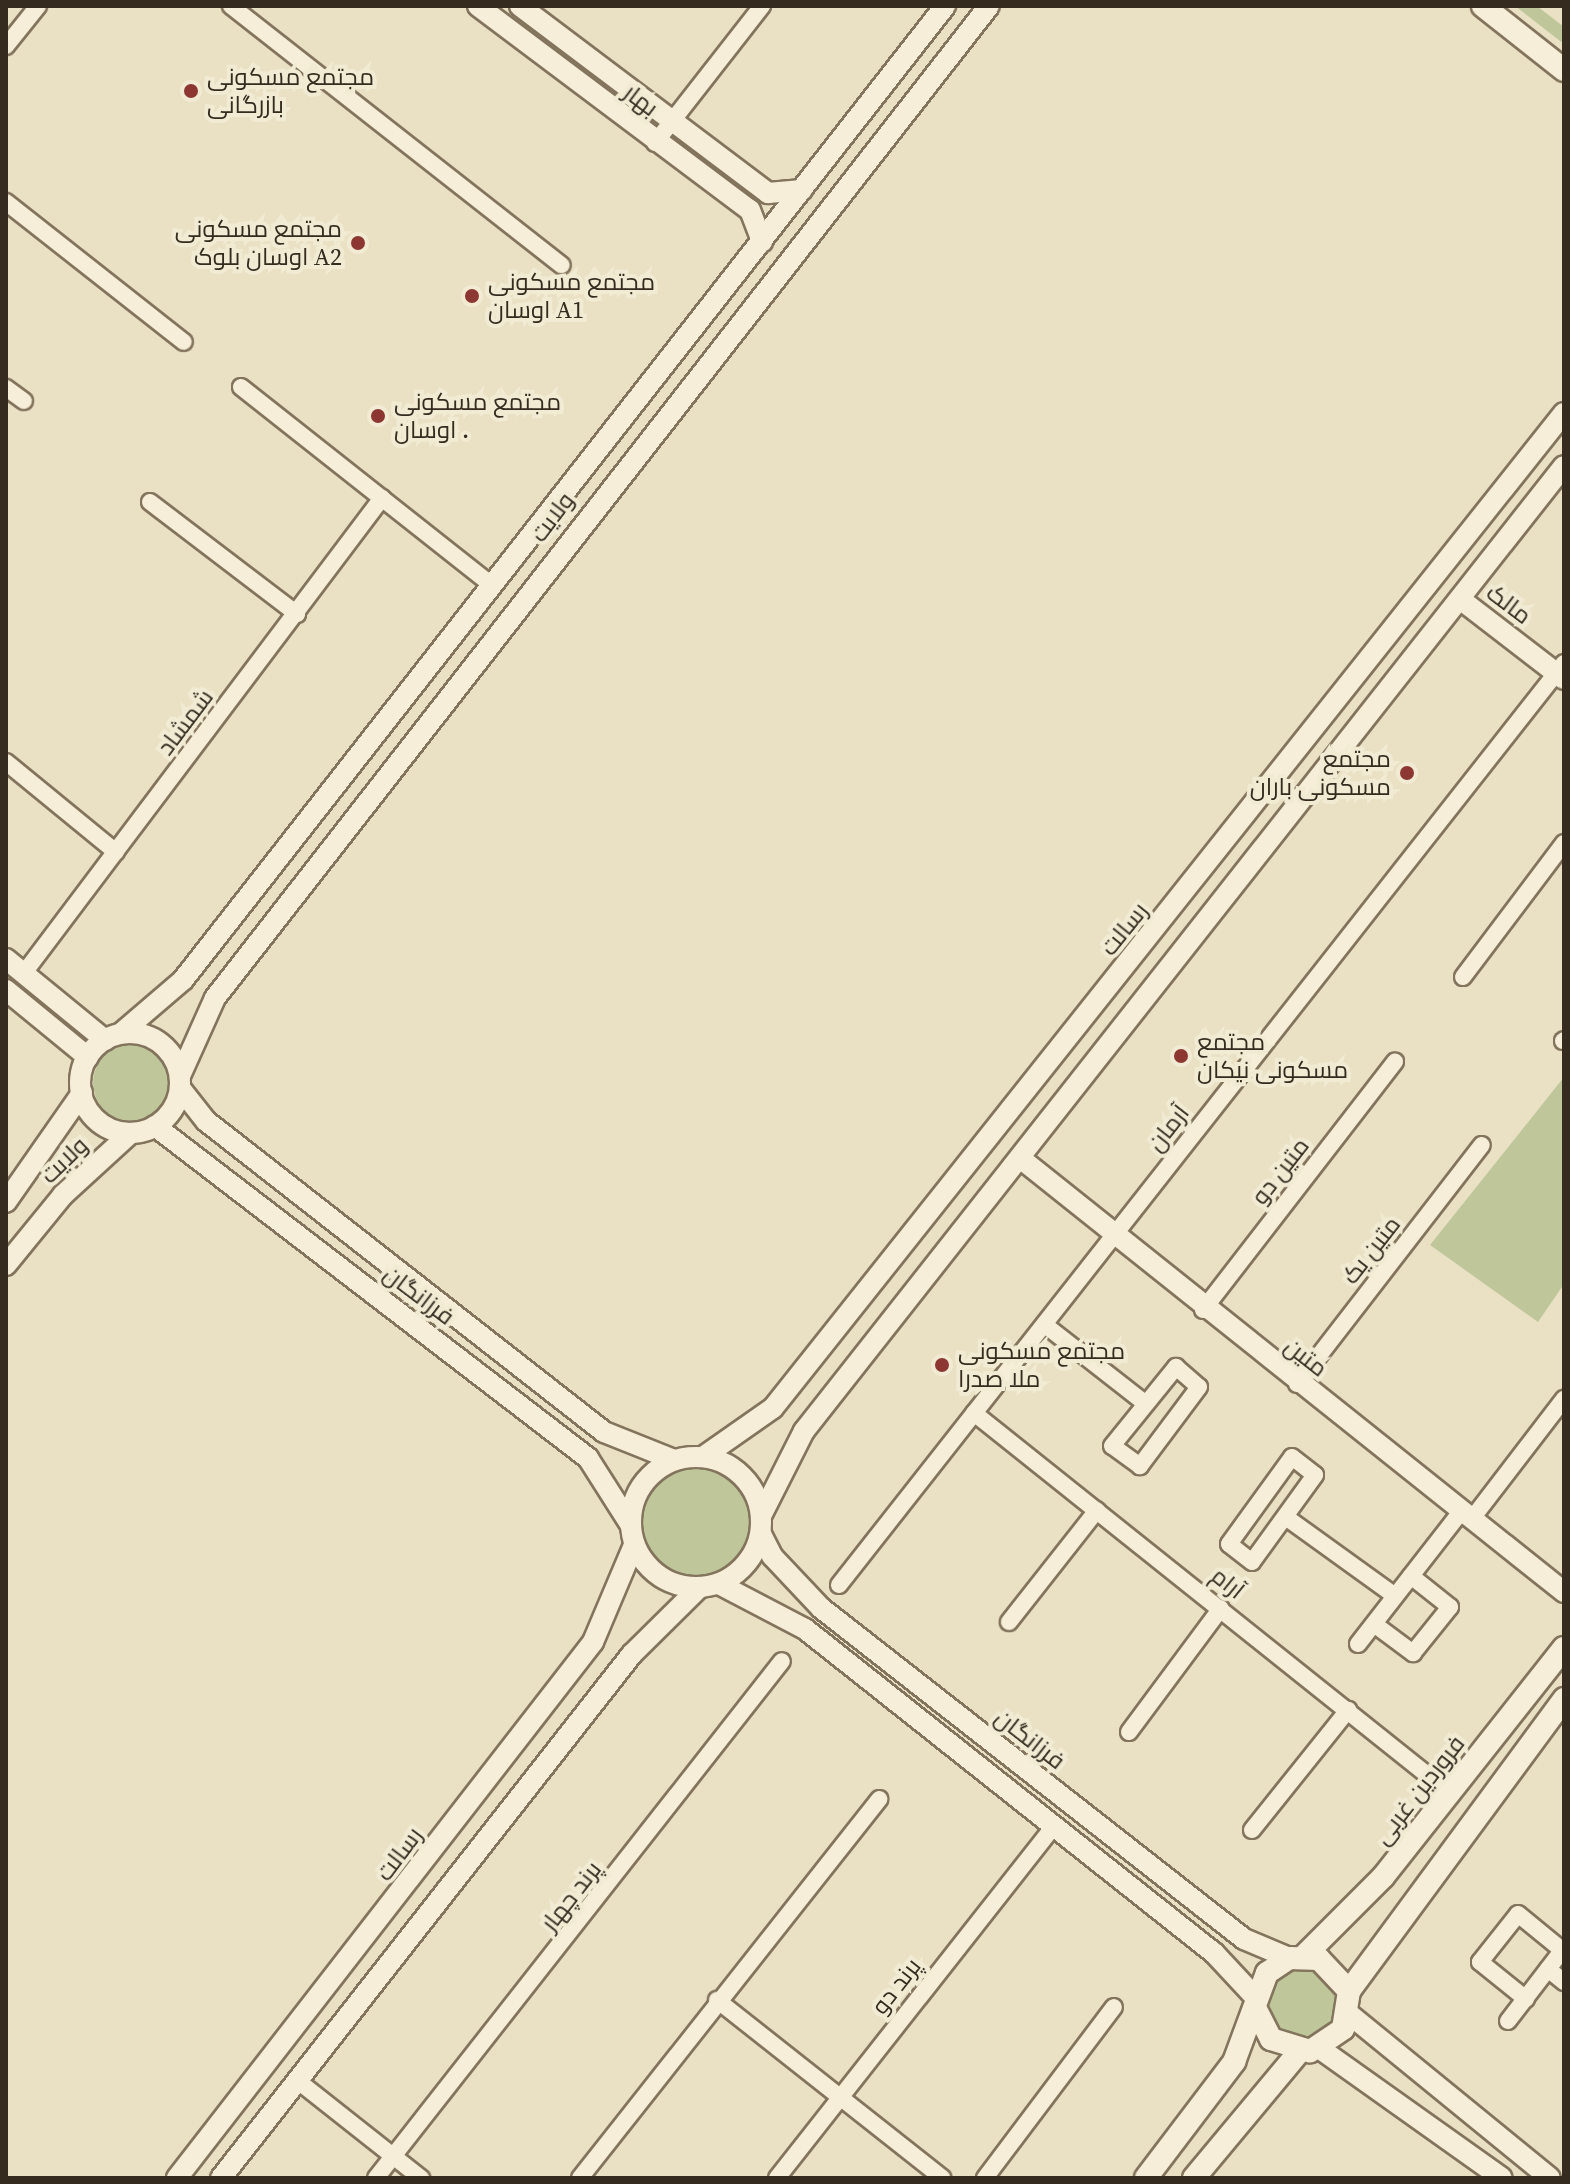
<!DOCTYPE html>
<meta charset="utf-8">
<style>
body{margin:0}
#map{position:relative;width:1570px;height:2184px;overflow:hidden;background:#eae1c5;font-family:"Source Serif 4",Cairo,serif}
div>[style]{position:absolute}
.green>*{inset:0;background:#bfc79a}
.round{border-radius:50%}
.roads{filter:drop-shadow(2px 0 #83745d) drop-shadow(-2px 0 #83745d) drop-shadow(0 2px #83745d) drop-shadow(0 -2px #83745d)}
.minor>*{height:16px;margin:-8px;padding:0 8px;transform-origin:8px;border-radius:8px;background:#f6eed8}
.tertiary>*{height:20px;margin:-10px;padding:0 10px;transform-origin:10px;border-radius:10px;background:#f6eed8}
.tertiary>.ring{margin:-10px;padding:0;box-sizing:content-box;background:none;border:20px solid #f6eed8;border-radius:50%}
.secondary>*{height:22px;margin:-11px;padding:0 11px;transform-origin:11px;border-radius:11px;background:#f6eed8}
.dots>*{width:22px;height:22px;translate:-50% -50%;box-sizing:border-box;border:4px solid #f2ebd4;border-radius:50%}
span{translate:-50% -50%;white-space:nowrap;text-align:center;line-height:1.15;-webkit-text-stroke:8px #f2ebd4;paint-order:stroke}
.poi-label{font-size:24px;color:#352b1f}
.left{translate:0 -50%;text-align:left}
.right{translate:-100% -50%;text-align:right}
.street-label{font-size:24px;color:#352b1f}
.frame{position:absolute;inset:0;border:8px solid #352b1f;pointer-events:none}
</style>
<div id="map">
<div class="green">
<i style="clip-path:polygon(1515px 6px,1537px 6px,1564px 27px,1564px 44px)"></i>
<i class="round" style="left:93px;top:1045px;width:76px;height:76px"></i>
<i style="clip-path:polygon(1564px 1077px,1564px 1284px,1538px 1322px,1430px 1245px)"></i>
<i class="round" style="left:639px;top:1465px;width:112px;height:112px"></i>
<i class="round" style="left:1269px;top:1969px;width:68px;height:68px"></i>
</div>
<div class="roads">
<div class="minor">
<i style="left:231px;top:6px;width:420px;rotate:38.1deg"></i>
<i style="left:6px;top:46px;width:51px;rotate:-51.3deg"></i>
<i style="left:655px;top:143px;width:174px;rotate:-52deg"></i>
<i style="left:6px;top:202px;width:226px;rotate:38.2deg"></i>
<i style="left:241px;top:387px;width:321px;rotate:38.3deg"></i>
<i style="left:6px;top:388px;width:22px;rotate:36deg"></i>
<i style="left:150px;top:502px;width:185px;rotate:37.3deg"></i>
<i style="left:6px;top:762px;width:142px;rotate:39.3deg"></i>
<i style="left:24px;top:973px;width:595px;rotate:-53deg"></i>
<i style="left:1463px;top:977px;width:168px;rotate:-53deg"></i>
<i style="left:1563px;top:1041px;width:1px;rotate:-45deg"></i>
<i style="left:1203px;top:1310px;width:314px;rotate:-52.3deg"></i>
<i style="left:1045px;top:1325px;width:127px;rotate:38deg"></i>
<i style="left:1176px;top:1367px;width:30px;rotate:41deg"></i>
<i style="left:1199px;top:1387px;width:99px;rotate:126.8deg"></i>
<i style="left:1140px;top:1466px;width:34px;rotate:-144deg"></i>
<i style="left:1112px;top:1446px;width:102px;rotate:-51deg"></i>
<i style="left:1297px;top:1384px;width:302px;rotate:-52.3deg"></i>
<i style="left:974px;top:1413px;width:609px;rotate:38.6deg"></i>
<i style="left:1292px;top:1457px;width:29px;rotate:38deg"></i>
<i style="left:1315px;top:1475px;width:107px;rotate:125.9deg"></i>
<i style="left:1252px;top:1562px;width:29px;rotate:-142deg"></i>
<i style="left:1229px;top:1544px;width:107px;rotate:-54.1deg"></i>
<i style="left:1287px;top:1518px;width:133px;rotate:35.8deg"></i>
<i style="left:1471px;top:1520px;width:153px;rotate:-52.5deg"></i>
<i style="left:839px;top:1585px;width:1173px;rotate:-51.82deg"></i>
<i style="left:1009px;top:1622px;width:142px;rotate:-51.8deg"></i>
<i style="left:1374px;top:1624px;width:49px;rotate:36.6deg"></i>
<i style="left:1413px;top:1653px;width:59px;rotate:-51.2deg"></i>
<i style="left:1450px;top:1607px;width:50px;rotate:-141.5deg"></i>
<i style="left:1358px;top:1644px;width:166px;rotate:-52.1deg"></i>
<i style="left:1129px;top:1732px;width:154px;rotate:-53.4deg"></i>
<i style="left:1252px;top:1830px;width:154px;rotate:-51.3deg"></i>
<i style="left:1548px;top:1969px;width:21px;rotate:39deg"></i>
<i style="left:1526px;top:1999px;width:59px;rotate:-141.2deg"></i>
<i style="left:1480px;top:1962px;width:61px;rotate:-51.6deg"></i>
<i style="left:1518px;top:1914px;width:57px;rotate:39.3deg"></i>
<i style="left:717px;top:2000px;width:287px;rotate:38.3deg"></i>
<i style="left:1508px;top:2021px;width:92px;rotate:-52.5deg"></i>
<i style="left:298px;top:2081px;width:157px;rotate:38.3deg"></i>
<i style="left:376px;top:2178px;width:657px;rotate:-51.86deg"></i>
<i style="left:580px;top:2178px;width:483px;rotate:-51.7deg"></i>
<i style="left:777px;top:2178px;width:449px;rotate:-51.8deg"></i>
<i style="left:985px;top:2178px;width:214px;rotate:-53deg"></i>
</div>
<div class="tertiary">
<i style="left:478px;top:6px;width:340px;rotate:36.9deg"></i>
<i style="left:750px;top:210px;width:34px;rotate:69deg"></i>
<i style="left:520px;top:6px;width:311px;rotate:37deg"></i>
<i style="left:768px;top:193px;width:34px;rotate:-5deg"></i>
<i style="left:1460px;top:599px;width:131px;rotate:37.6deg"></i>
<i style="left:6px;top:959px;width:128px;rotate:39.3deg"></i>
<i style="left:6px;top:990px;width:106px;rotate:39.3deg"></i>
<i class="ring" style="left:80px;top:1033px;width:80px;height:80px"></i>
<i style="left:120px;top:1034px;width:83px;rotate:-40.6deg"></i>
<i style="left:183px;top:980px;width:1237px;rotate:-51.96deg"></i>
<i style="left:180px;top:1076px;width:85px;rotate:-65.8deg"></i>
<i style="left:215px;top:998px;width:1258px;rotate:-52.04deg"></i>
<i style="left:180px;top:1088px;width:42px;rotate:51.8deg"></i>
<i style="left:206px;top:1121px;width:505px;rotate:38deg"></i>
<i style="left:604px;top:1432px;width:75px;rotate:21.8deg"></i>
<i style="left:155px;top:1126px;width:546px;rotate:37.48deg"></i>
<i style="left:588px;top:1458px;width:78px;rotate:57.5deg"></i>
<i style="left:1020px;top:1158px;width:696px;rotate:38.58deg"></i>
<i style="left:6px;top:1202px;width:133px;rotate:-55.1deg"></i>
<i style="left:6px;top:1265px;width:90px;rotate:-50.8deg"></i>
<i style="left:63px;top:1195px;width:92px;rotate:-42.4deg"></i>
<i class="ring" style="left:631px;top:1457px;width:110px;height:110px"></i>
<i style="left:703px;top:1457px;width:85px;rotate:-35deg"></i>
<i style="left:773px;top:1408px;width:1271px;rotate:-51.52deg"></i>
<i style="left:762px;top:1514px;width:93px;rotate:-63.2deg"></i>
<i style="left:804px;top:1431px;width:1228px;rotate:-51.78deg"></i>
<i style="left:761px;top:1534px;width:25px;rotate:63deg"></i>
<i style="left:772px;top:1556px;width:71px;rotate:46.7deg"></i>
<i style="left:821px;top:1608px;width:537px;rotate:38.04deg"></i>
<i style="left:1244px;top:1939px;width:49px;rotate:22.9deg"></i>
<i style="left:719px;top:1584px;width:97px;rotate:27.6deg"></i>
<i style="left:805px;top:1629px;width:522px;rotate:38.39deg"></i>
<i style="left:1214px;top:1953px;width:62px;rotate:47deg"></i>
<i style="left:1349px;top:2014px;width:259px;rotate:39.2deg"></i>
<i style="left:1319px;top:2048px;width:224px;rotate:35.4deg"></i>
<i style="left:177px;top:2178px;width:678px;rotate:-52.18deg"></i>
<i style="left:593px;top:1642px;width:105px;rotate:-67.1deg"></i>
<i style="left:221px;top:2178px;width:666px;rotate:-51.89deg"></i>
<i style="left:632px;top:1654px;width:94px;rotate:-44.6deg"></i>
</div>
<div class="secondary">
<i style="left:1483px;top:6px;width:103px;rotate:38.3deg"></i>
<i style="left:1304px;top:1956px;width:112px;rotate:-45deg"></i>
<i style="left:1383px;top:1877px;width:292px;rotate:-51.7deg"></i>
<i style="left:1349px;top:1991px;width:363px;rotate:-53.6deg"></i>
<i style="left:1146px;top:2178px;width:146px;rotate:-52.8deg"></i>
<i style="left:1234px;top:2062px;width:95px;rotate:-69.7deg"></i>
<i style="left:1267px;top:1973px;width:27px;rotate:-34deg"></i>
<i style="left:1289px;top:1958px;width:30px;rotate:2deg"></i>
<i style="left:1319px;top:1959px;width:44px;rotate:46.8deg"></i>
<i style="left:1349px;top:1991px;width:38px;rotate:99deg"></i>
<i style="left:1343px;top:2029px;width:40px;rotate:146deg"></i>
<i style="left:1310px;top:2051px;width:41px;rotate:-162.9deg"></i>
<i style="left:1271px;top:2039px;width:30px;rotate:-117deg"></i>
<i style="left:1194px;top:2178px;width:165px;rotate:-50.2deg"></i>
</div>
</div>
<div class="dots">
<i style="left:191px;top:91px;background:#8d3732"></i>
<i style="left:358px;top:243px;background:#8d3732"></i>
<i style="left:472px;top:296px;background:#8d3732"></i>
<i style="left:378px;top:416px;background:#8d3732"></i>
<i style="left:1407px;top:773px;background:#8d3732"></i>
<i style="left:1181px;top:1056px;background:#8d3732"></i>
<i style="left:942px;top:1365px;background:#8d3732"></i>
</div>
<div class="poi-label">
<span class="left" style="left:207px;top:91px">مجتمع مسکونی<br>بازرگانی</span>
<span class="right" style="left:342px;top:243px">مجتمع مسکونی<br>اوسان بلوک A2</span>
<span class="left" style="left:488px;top:296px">مجتمع مسکونی<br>اوسان A1</span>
<span class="left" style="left:394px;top:416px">مجتمع مسکونی<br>اوسان .</span>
<span class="right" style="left:1391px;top:773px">مجتمع<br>مسکونی باران</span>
<span class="left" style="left:1197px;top:1056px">مجتمع<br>مسکونی نیکان</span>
<span class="left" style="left:958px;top:1365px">مجتمع مسکونی<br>ملا صدرا</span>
</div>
<div class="street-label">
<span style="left:641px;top:100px;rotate:37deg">بهار</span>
<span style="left:552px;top:517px;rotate:-53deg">ولایت</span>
<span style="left:1509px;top:604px;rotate:37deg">مالک</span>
<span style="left:185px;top:722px;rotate:-53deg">شمشاد</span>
<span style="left:1124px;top:929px;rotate:-51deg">رسالت</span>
<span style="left:1168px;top:1128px;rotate:-52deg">آرمان</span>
<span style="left:64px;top:1160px;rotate:-44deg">ولایت</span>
<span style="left:1280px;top:1171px;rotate:-52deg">متین دو</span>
<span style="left:1371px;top:1250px;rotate:-52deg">متین یک</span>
<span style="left:419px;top:1295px;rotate:37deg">فرزانگان</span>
<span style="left:1306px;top:1357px;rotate:38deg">متین</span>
<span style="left:1228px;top:1583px;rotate:39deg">آرام</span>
<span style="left:1030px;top:1739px;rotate:38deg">فرزانگان</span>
<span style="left:1419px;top:1790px;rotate:-52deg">فروردین غربی</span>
<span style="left:399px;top:1854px;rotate:-53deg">رسالت</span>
<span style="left:571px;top:1896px;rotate:-52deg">پرند چهار</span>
<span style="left:896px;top:1986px;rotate:-52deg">پرند دو</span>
</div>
<div class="frame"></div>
</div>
